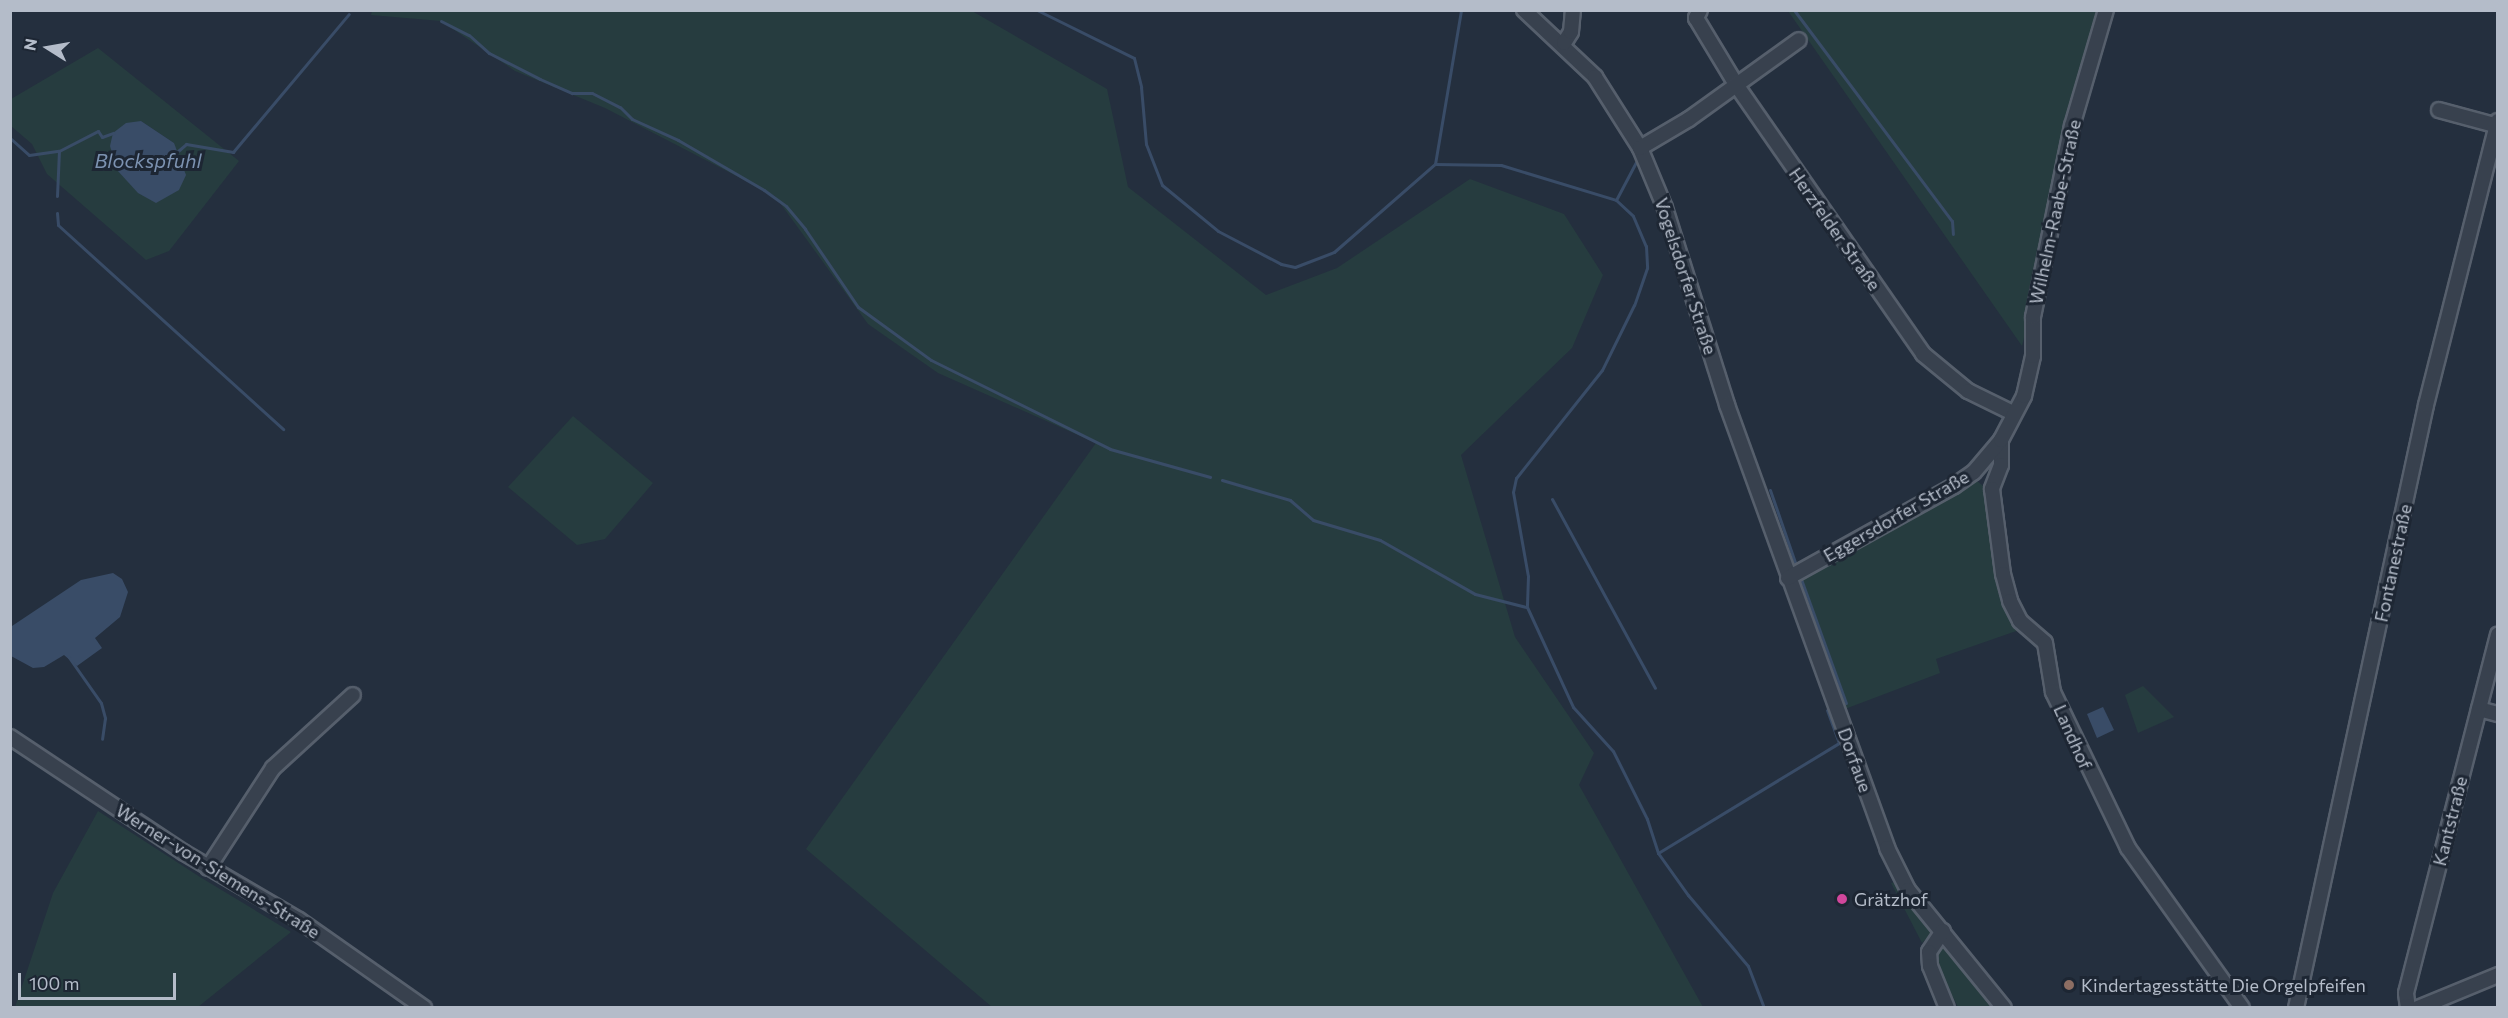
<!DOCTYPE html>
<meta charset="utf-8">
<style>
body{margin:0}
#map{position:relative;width:2508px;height:1018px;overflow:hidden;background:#242f3e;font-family:Commissioner,sans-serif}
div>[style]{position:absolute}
.green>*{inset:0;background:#263c3f}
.water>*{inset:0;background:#394c67}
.stream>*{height:3px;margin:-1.5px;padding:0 1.5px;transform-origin:1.5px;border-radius:1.5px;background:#394c67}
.roads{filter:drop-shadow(2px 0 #565f6c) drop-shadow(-2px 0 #565f6c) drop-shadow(0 2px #565f6c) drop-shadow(0 -2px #565f6c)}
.minor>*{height:14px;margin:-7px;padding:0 7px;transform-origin:7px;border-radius:7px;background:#38414e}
.dots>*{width:16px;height:16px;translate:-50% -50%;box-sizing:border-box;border:3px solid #1d2633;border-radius:50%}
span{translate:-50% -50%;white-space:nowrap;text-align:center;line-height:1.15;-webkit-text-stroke:6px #1d2633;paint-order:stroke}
.street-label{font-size:18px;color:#b4bcc9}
.poi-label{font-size:18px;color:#b4bcc9}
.left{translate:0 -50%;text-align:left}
.water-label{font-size:20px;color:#7c92b1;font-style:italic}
.frame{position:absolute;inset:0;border:12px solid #b4bcc9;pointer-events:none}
.north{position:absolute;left:18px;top:18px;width:60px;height:60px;-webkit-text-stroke:4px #1d2633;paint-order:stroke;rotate:281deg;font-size:16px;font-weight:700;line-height:24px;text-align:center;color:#b4bcc9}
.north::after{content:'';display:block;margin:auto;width:21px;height:27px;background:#b4bcc9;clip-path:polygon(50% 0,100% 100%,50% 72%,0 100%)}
.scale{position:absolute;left:18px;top:973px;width:158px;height:27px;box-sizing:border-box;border:3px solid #b4bcc9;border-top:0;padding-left:8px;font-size:18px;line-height:21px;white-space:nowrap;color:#b4bcc9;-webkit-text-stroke:4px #1d2633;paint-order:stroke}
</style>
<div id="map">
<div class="green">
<i style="clip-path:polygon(372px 11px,972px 11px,1107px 89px,1128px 187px,1266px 295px,1337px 268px,1470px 179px,1564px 214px,1603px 275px,1572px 348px,1461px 455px,1515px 637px,1594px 753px,1579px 785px,1703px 1007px,992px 1007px,806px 849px,1096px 443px,938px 373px,868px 324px,775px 196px,605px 108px,515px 71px,441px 21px,371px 15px)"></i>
<i style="clip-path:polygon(1788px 11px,2104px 11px,2022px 346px)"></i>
<i style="clip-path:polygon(evenodd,98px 48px,239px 161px,169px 251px,146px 260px,47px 174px,32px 144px,11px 126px,11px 99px,98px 48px,141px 121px,174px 143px,110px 146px,141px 121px)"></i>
<i style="clip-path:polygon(573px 416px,653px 483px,605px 539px,577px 545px,508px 487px)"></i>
<i style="clip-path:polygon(1977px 481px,1991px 492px,2022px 629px,1936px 659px,1940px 673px,1845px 709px,1798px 579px)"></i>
<i style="clip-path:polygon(2143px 686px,2174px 717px,2138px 733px,2125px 695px)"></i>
<i style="clip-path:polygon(98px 811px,200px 877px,291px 932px,198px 1007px,15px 1007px,53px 893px)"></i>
<i style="clip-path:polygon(1898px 881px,1934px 931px,1922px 943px,1891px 883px)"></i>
<i style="clip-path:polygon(1941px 936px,1999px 1007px,1958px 1007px,1937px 966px,1935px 956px)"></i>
</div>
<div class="water">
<i style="clip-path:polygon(141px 121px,174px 143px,186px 175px,179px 190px,156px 203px,138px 193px,117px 170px,110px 146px,113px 133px,126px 123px)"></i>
<i style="clip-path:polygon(113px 573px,122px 579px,128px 592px,120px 617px,95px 638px,102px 648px,77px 666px,64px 655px,44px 667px,33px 668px,11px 656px,12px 626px,81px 580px)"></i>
<i style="clip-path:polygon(2103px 707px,2114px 730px,2097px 738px,2087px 714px)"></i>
</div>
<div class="stream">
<i style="left:1037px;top:10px;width:108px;rotate:26.3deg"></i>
<i style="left:1134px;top:58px;width:30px;rotate:76deg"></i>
<i style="left:1141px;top:87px;width:57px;rotate:85deg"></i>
<i style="left:1146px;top:144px;width:44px;rotate:68.7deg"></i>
<i style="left:1162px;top:185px;width:72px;rotate:39.4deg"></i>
<i style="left:1218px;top:231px;width:71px;rotate:27.6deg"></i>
<i style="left:1281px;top:264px;width:14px;rotate:12deg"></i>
<i style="left:1295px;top:267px;width:42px;rotate:-21deg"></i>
<i style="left:1334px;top:252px;width:134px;rotate:-41.1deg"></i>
<i style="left:1435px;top:164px;width:66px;rotate:0.9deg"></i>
<i style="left:1501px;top:165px;width:120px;rotate:16.9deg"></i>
<i style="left:1616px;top:200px;width:23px;rotate:43deg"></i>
<i style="left:1633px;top:216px;width:33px;rotate:67deg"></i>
<i style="left:1646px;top:246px;width:22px;rotate:87deg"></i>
<i style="left:1647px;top:268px;width:39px;rotate:109deg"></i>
<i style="left:1634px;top:305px;width:72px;rotate:116.2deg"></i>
<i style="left:1602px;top:370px;width:138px;rotate:128.5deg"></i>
<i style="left:1516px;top:478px;width:14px;rotate:102deg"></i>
<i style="left:1513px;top:492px;width:85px;rotate:79.9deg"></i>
<i style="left:1528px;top:576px;width:31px;rotate:92deg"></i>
<i style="left:1527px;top:607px;width:110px;rotate:65.3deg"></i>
<i style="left:1573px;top:707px;width:59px;rotate:47.7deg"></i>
<i style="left:1613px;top:751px;width:76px;rotate:63.4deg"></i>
<i style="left:1647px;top:819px;width:36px;rotate:72deg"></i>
<i style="left:1658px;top:853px;width:52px;rotate:54.5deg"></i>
<i style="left:1688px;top:895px;width:93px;rotate:49.8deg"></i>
<i style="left:1748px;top:966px;width:45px;rotate:69.1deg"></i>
<i style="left:1794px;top:10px;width:264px;rotate:53.2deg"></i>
<i style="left:1952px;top:221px;width:13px;rotate:86deg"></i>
<i style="left:441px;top:21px;width:31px;rotate:27deg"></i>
<i style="left:469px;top:35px;width:27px;rotate:42deg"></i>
<i style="left:489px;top:53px;width:57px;rotate:27deg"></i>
<i style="left:540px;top:79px;width:35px;rotate:24deg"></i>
<i style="left:572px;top:93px;width:20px"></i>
<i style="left:592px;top:93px;width:31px;rotate:27deg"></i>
<i style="left:620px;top:107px;width:17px;rotate:45deg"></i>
<i style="left:632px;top:119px;width:51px;rotate:24.5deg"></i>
<i style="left:678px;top:140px;width:99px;rotate:30.2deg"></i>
<i style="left:764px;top:190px;width:27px;rotate:36deg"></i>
<i style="left:786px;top:206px;width:30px;rotate:50deg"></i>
<i style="left:805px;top:229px;width:94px;rotate:55.8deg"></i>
<i style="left:858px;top:307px;width:90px;rotate:36deg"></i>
<i style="left:931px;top:360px;width:200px;rotate:26.4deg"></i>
<i style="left:1110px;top:449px;width:104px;rotate:15.6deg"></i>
<i style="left:10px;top:138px;width:25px;rotate:42deg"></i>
<i style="left:29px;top:155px;width:30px;rotate:-8deg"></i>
<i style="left:59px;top:151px;width:44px;rotate:-27.1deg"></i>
<i style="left:98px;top:131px;width:7px;rotate:56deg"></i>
<i style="left:102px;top:137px;width:12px;rotate:-20deg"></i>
<i style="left:178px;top:151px;width:11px;rotate:-41deg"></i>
<i style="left:186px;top:144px;width:48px;rotate:9.7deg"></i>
<i style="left:233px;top:152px;width:180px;rotate:-50deg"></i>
<i style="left:1435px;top:164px;width:156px;rotate:-80.4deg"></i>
<i style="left:57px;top:196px;width:45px;rotate:-87.5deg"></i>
<i style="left:1616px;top:200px;width:43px;rotate:-62.2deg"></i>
<i style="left:57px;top:213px;width:12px;rotate:85deg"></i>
<i style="left:58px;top:225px;width:304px;rotate:42.2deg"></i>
<i style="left:1222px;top:480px;width:71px;rotate:16.4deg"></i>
<i style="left:1290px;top:500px;width:30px;rotate:41deg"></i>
<i style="left:1313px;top:520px;width:70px;rotate:16.6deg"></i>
<i style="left:1380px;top:540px;width:109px;rotate:29.6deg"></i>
<i style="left:1475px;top:594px;width:53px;rotate:14.3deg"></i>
<i style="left:1770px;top:490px;width:79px;rotate:70.9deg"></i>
<i style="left:1552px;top:499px;width:215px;rotate:61.4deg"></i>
<i style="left:1801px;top:579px;width:132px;rotate:70.1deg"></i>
<i style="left:68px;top:656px;width:57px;rotate:54.9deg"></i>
<i style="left:101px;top:703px;width:16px;rotate:75deg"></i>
<i style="left:105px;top:718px;width:21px;rotate:98deg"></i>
<i style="left:1658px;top:853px;width:212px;rotate:-31.3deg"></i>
<i style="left:1839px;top:743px;width:35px;rotate:-110deg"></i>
</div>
<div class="roads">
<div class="minor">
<i style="left:1524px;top:10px;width:98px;rotate:43.3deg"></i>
<i style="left:1595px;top:77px;width:84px;rotate:57.6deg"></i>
<i style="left:1640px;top:148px;width:65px;rotate:67.4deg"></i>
<i style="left:1665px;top:208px;width:207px;rotate:72.5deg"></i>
<i style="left:1727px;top:405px;width:471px;rotate:70.1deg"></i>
<i style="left:1887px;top:848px;width:47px;rotate:63.4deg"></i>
<i style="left:1908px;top:890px;width:152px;rotate:50.9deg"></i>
<i style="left:1700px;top:10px;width:9px;rotate:117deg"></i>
<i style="left:1696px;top:18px;width:79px;rotate:58.9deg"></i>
<i style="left:1737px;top:86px;width:326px;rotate:55.2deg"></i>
<i style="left:1923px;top:354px;width:58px;rotate:39.4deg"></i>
<i style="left:1968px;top:391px;width:50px;rotate:26.1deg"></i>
<i style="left:1564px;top:43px;width:13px;rotate:-58deg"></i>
<i style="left:1571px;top:32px;width:22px;rotate:-85deg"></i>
<i style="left:2439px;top:110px;width:61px;rotate:15.2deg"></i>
<i style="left:1640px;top:148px;width:57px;rotate:-30.6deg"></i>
<i style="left:1689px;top:119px;width:135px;rotate:-35.7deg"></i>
<i style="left:2001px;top:440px;width:25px;rotate:90deg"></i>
<i style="left:2001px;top:465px;width:26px;rotate:111deg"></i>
<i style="left:1992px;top:489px;width:86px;rotate:82.6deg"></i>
<i style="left:2003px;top:574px;width:28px;rotate:75deg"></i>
<i style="left:2010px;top:601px;width:22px;rotate:63deg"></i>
<i style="left:2020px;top:621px;width:33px;rotate:41deg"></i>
<i style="left:2045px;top:643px;width:50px;rotate:80.7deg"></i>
<i style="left:2053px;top:692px;width:173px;rotate:64.3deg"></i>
<i style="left:2128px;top:848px;width:196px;rotate:54.5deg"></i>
<i style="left:1788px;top:578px;width:190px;rotate:-29deg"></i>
<i style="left:1954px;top:486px;width:24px;rotate:-35deg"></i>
<i style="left:1974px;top:472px;width:42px;rotate:-49.8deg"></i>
<i style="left:2001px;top:440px;width:50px;rotate:-62.4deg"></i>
<i style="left:2024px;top:396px;width:41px;rotate:-77.3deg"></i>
<i style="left:2033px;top:356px;width:39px;rotate:-90deg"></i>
<i style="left:2033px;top:317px;width:195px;rotate:-78.5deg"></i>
<i style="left:2072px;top:126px;width:121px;rotate:-73.7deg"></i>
<i style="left:2479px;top:709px;width:20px;rotate:15deg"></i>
<i style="left:10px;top:737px;width:208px;rotate:33.6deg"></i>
<i style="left:183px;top:852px;width:134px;rotate:30.4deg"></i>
<i style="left:299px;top:920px;width:153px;rotate:35.1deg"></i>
<i style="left:208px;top:868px;width:119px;rotate:-57deg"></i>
<i style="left:273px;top:768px;width:108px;rotate:-42.4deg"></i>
<i style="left:1943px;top:931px;width:25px;rotate:124deg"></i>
<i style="left:1929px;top:952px;width:14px;rotate:86deg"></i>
<i style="left:1930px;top:966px;width:45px;rotate:68deg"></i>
<i style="left:2296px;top:1008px;width:617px;rotate:-77.83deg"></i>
<i style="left:2426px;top:405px;width:293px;rotate:-75.8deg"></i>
<i style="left:2408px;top:1008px;width:15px;rotate:-98deg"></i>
<i style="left:2406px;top:993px;width:370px;rotate:-75.6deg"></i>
<i style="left:2418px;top:1008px;width:87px;rotate:-22.4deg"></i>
</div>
</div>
<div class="dots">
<i style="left:1842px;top:899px;background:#d1479c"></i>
<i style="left:2069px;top:985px;background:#8d6e63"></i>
</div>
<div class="street-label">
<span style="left:2055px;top:212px;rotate:-78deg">Wilhelm-Raabe-Straße</span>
<span style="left:1835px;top:229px;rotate:55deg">Herzfelder Straße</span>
<span style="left:1686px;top:276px;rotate:72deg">Vogelsdorfer Straße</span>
<span style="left:1896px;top:516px;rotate:-30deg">Eggersdorfer Straße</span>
<span style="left:2393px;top:563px;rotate:-78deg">Fontanestraße</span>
<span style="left:2073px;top:737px;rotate:66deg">Landhof</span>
<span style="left:1855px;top:760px;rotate:70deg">Dorfaue</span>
<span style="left:2450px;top:821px;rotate:-76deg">Kantstraße</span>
<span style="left:218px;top:871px;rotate:32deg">Werner-von-Siemens-Straße</span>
</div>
<div class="poi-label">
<span class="left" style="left:1854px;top:899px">Grätzhof</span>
<span class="left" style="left:2081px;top:985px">Kindertagesstätte Die Orgelpfeifen</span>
</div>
<div class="water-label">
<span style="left:148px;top:160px">Blockspfuhl</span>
</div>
<div class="frame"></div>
<div class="north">N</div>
<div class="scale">100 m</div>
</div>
